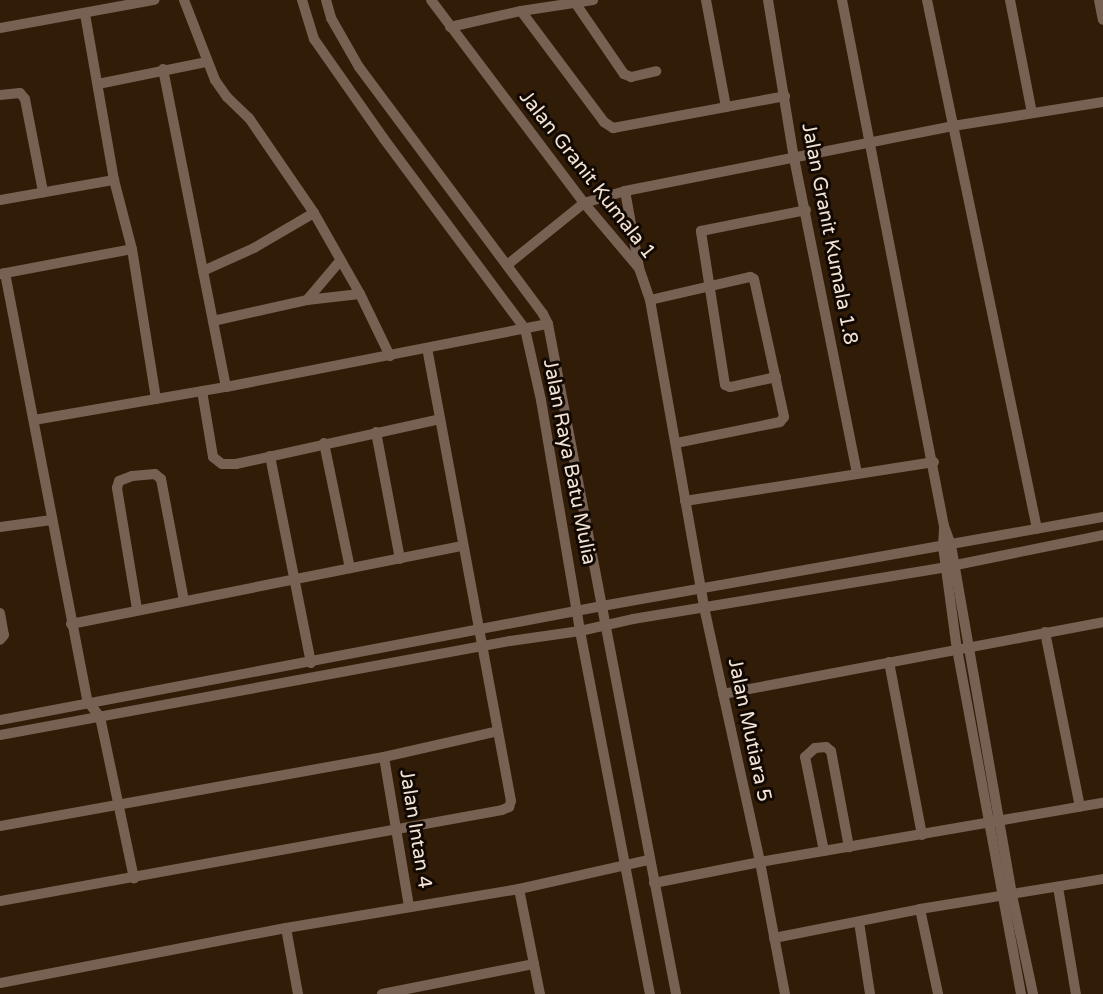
<!DOCTYPE html>
<style>
body{margin:0}
#map{position:relative;width:1103px;height:994px;overflow:hidden;background:#311c08;font-family:"Varela Round",sans-serif}
div>[style]{position:absolute}
.minor>*{height:10px;margin:-5px;padding:0 5px;transform-origin:5px;border-radius:5px;background:#776153}
span{translate:-50% -50%;white-space:nowrap;text-align:center;line-height:1.15;-webkit-text-stroke:6px #120903;paint-order:stroke}
.street-label{font-size:20px;color:#f2e3d7}
</style>
<div id="map">
<div class="minor">
<i style="left:184px;top:0;width:86px;rotate:68.8deg"></i>
<i style="left:215px;top:80px;width:21px;rotate:55deg"></i>
<i style="left:227px;top:97px;width:30px;rotate:44deg"></i>
<i style="left:249px;top:118px;width:115px;rotate:55.6deg"></i>
<i style="left:314px;top:213px;width:93px;rotate:60.4deg"></i>
<i style="left:360px;top:294px;width:69px;rotate:64.2deg"></i>
<i style="left:302px;top:0;width:41px;rotate:72.9deg"></i>
<i style="left:314px;top:39px;width:122px;rotate:55deg"></i>
<i style="left:384px;top:139px;width:237px;rotate:53.4deg"></i>
<i style="left:525px;top:329px;width:73px;rotate:77.3deg"></i>
<i style="left:541px;top:400px;width:234px;rotate:80.4deg"></i>
<i style="left:580px;top:631px;width:370px;rotate:79.1deg"></i>
<i style="left:326px;top:0;width:19px;rotate:74deg"></i>
<i style="left:331px;top:18px;width:56px;rotate:60.3deg"></i>
<i style="left:359px;top:67px;width:308px;rotate:53.3deg"></i>
<i style="left:543px;top:314px;width:11px;rotate:63deg"></i>
<i style="left:548px;top:324px;width:682px;rotate:79.18deg"></i>
<i style="left:431px;top:0;width:254px;rotate:53deg"></i>
<i style="left:584px;top:203px;width:85px;rotate:49.8deg"></i>
<i style="left:639px;top:268px;width:34px;rotate:71deg"></i>
<i style="left:650px;top:300px;width:312px;rotate:80deg"></i>
<i style="left:704px;top:607px;width:261px;rotate:77.6deg"></i>
<i style="left:760px;top:862px;width:134px;rotate:79.3deg"></i>
<i style="left:706px;top:0;width:109px;rotate:79.4deg"></i>
<i style="left:768px;top:0;width:160px;rotate:80.7deg"></i>
<i style="left:794px;top:158px;width:322px;rotate:78.7deg"></i>
<i style="left:842px;top:0;width:536px;rotate:79.03deg"></i>
<i style="left:927px;top:0;width:540px;rotate:78.25deg"></i>
<i style="left:1010px;top:0;width:115px;rotate:79deg"></i>
<i style="left:1099px;top:0;width:20px;rotate:79deg"></i>
<i style="left:576px;top:4px;width:85px;rotate:55.6deg"></i>
<i style="left:624px;top:74px;width:8px;rotate:23deg"></i>
<i style="left:631px;top:77px;width:26px;rotate:-13deg"></i>
<i style="left:521px;top:11px;width:139px;rotate:53.2deg"></i>
<i style="left:604px;top:122px;width:11px;rotate:34deg"></i>
<i style="left:613px;top:128px;width:175px;rotate:-10.5deg"></i>
<i style="left:85px;top:14px;width:169px;rotate:80.1deg"></i>
<i style="left:114px;top:180px;width:71px;rotate:75.4deg"></i>
<i style="left:132px;top:249px;width:152px;rotate:80.9deg"></i>
<i style="left:450px;top:27px;width:73px;rotate:-12.7deg"></i>
<i style="left:521px;top:11px;width:73px;rotate:-8.7deg"></i>
<i style="left:0;top:28px;width:157px;rotate:-10.3deg"></i>
<i style="left:163px;top:69px;width:324px;rotate:78.8deg"></i>
<i style="left:98px;top:84px;width:110px;rotate:-11.5deg"></i>
<i style="left:0;top:95px;width:20px;rotate:-6deg"></i>
<i style="left:20px;top:93px;width:8px;rotate:50deg"></i>
<i style="left:25px;top:99px;width:95px;rotate:79deg"></i>
<i style="left:625px;top:191px;width:77px;rotate:79.6deg"></i>
<i style="left:0;top:200px;width:116px;rotate:-10deg"></i>
<i style="left:507px;top:265px;width:99px;rotate:-38.8deg"></i>
<i style="left:584px;top:203px;width:43px;rotate:-16.3deg"></i>
<i style="left:625px;top:191px;width:334px;rotate:-11.2deg"></i>
<i style="left:953px;top:126px;width:152px;rotate:-9.1deg"></i>
<i style="left:203px;top:271px;width:56px;rotate:-24.3deg"></i>
<i style="left:254px;top:248px;width:69px;rotate:-30.3deg"></i>
<i style="left:5px;top:273px;width:437px;rotate:79.1deg"></i>
<i style="left:88px;top:702px;width:19px;rotate:51deg"></i>
<i style="left:100px;top:717px;width:165px;rotate:78.1deg"></i>
<i style="left:0;top:274px;width:134px;rotate:-10.7deg"></i>
<i style="left:307px;top:300px;width:51px;rotate:-49.8deg"></i>
<i style="left:650px;top:300px;width:103px;rotate:-13deg"></i>
<i style="left:750px;top:277px;width:4px;rotate:27deg"></i>
<i style="left:754px;top:279px;width:141px;rotate:77.7deg"></i>
<i style="left:784px;top:417px;width:6px;rotate:129deg"></i>
<i style="left:780px;top:422px;width:105px;rotate:168.5deg"></i>
<i style="left:213px;top:321px;width:96px;rotate:-12.6deg"></i>
<i style="left:307px;top:300px;width:53px;rotate:-6.5deg"></i>
<i style="left:776px;top:377px;width:47px;rotate:167.7deg"></i>
<i style="left:730px;top:387px;width:5px;rotate:-158deg"></i>
<i style="left:725px;top:385px;width:156px;rotate:-98.9deg"></i>
<i style="left:701px;top:231px;width:107px;rotate:-11.3deg"></i>
<i style="left:202px;top:391px;width:67px;rotate:80.5deg"></i>
<i style="left:213px;top:457px;width:11px;rotate:38deg"></i>
<i style="left:222px;top:464px;width:14px"></i>
<i style="left:236px;top:464px;width:209px;rotate:-12.4deg"></i>
<i style="left:34px;top:420px;width:195px;rotate:-9.8deg"></i>
<i style="left:226px;top:387px;width:328px;rotate:-11.1deg"></i>
<i style="left:376px;top:432px;width:129px;rotate:79.3deg"></i>
<i style="left:324px;top:443px;width:128px;rotate:78.3deg"></i>
<i style="left:270px;top:456px;width:211px;rotate:78.8deg"></i>
<i style="left:685px;top:501px;width:252px;rotate:-8.9deg"></i>
<i style="left:0;top:527px;width:52px;rotate:-7.7deg"></i>
<i style="left:137px;top:609px;width:123px;rotate:-99.4deg"></i>
<i style="left:117px;top:488px;width:7px;rotate:-74deg"></i>
<i style="left:119px;top:481px;width:14px;rotate:-21deg"></i>
<i style="left:132px;top:476px;width:23px;rotate:-5deg"></i>
<i style="left:155px;top:474px;width:8px;rotate:40deg"></i>
<i style="left:161px;top:479px;width:124px;rotate:79.3deg"></i>
<i style="left:0;top:613px;width:22px;rotate:80deg"></i>
<i style="left:4px;top:635px;width:6px;rotate:129deg"></i>
<i style="left:71px;top:624px;width:399px;rotate:-11.3deg"></i>
<i style="left:1045px;top:632px;width:178px;rotate:78.7deg"></i>
<i style="left:889px;top:662px;width:176px;rotate:79.2deg"></i>
<i style="left:723px;top:694px;width:387px;rotate:-10.7deg"></i>
<i style="left:0;top:720px;width:613px;rotate:-10.72deg"></i>
<i style="left:602px;top:606px;width:509px;rotate:-10.07deg"></i>
<i style="left:0;top:735px;width:519px;rotate:-10.44deg"></i>
<i style="left:510px;top:641px;width:71px;rotate:-8.1deg"></i>
<i style="left:580px;top:631px;width:54px;rotate:-12.8deg"></i>
<i style="left:633px;top:619px;width:317px;rotate:-9.4deg"></i>
<i style="left:946px;top:567px;width:160px;rotate:-11.5deg"></i>
<i style="left:384px;top:757px;width:152px;rotate:80.5deg"></i>
<i style="left:0;top:826px;width:390px;rotate:-10.2deg"></i>
<i style="left:384px;top:757px;width:117px;rotate:-12.8deg"></i>
<i style="left:824px;top:851px;width:96px;rotate:-101.4deg"></i>
<i style="left:805px;top:757px;width:13px;rotate:-42deg"></i>
<i style="left:815px;top:748px;width:11px;rotate:-5deg"></i>
<i style="left:826px;top:747px;width:6px;rotate:39deg"></i>
<i style="left:831px;top:751px;width:98px;rotate:79.4deg"></i>
<i style="left:654px;top:883px;width:108px;rotate:-11.2deg"></i>
<i style="left:760px;top:862px;width:348px;rotate:-9.8deg"></i>
<i style="left:1058px;top:887px;width:109px;rotate:80.5deg"></i>
<i style="left:519px;top:889px;width:107px;rotate:78.7deg"></i>
<i style="left:0;top:901px;width:510px;rotate:-10.27deg"></i>
<i style="left:502px;top:810px;width:8px;rotate:-23deg"></i>
<i style="left:509px;top:807px;width:6px;rotate:-72deg"></i>
<i style="left:511px;top:801px;width:460px;rotate:-100.5deg"></i>
<i style="left:920px;top:909px;width:87px;rotate:78deg"></i>
<i style="left:859px;top:922px;width:73px;rotate:81.3deg"></i>
<i style="left:286px;top:928px;width:67px;rotate:79.7deg"></i>
<i style="left:774px;top:938px;width:149px;rotate:-11.2deg"></i>
<i style="left:920px;top:909px;width:185px;rotate:-9.3deg"></i>
<i style="left:0;top:983px;width:291px;rotate:-10.9deg"></i>
<i style="left:286px;top:928px;width:236px;rotate:-9.5deg"></i>
<i style="left:519px;top:889px;width:133px;rotate:-12.6deg"></i>
<i style="left:382px;top:994px;width:155px;rotate:-11.2deg"></i>
<i style="left:1021px;top:994px;width:350px;rotate:-100.5deg"></i>
<i style="left:957px;top:650px;width:104px;rotate:-97.7deg"></i>
<i style="left:943px;top:547px;width:21px;rotate:-87deg"></i>
<i style="left:944px;top:526px;width:20px;rotate:70deg"></i>
<i style="left:951px;top:545px;width:355px;rotate:80.1deg"></i>
<i style="left:1012px;top:895px;width:101px;rotate:78deg"></i>
</div>
<div class="street-label">
<span style="left:587px;top:175px;rotate:52deg">Jalan Granit Kumala 1</span>
<span style="left:829px;top:234px;rotate:79deg">Jalan Granit Kumala 1.8</span>
<span style="left:569px;top:462px;rotate:79deg">Jalan Raya Batu Mulia</span>
<span style="left:749px;top:730px;rotate:78deg">Jalan Mutiara 5</span>
<span style="left:415px;top:829px;rotate:81deg">Jalan Intan 4</span>
</div>
</div>
